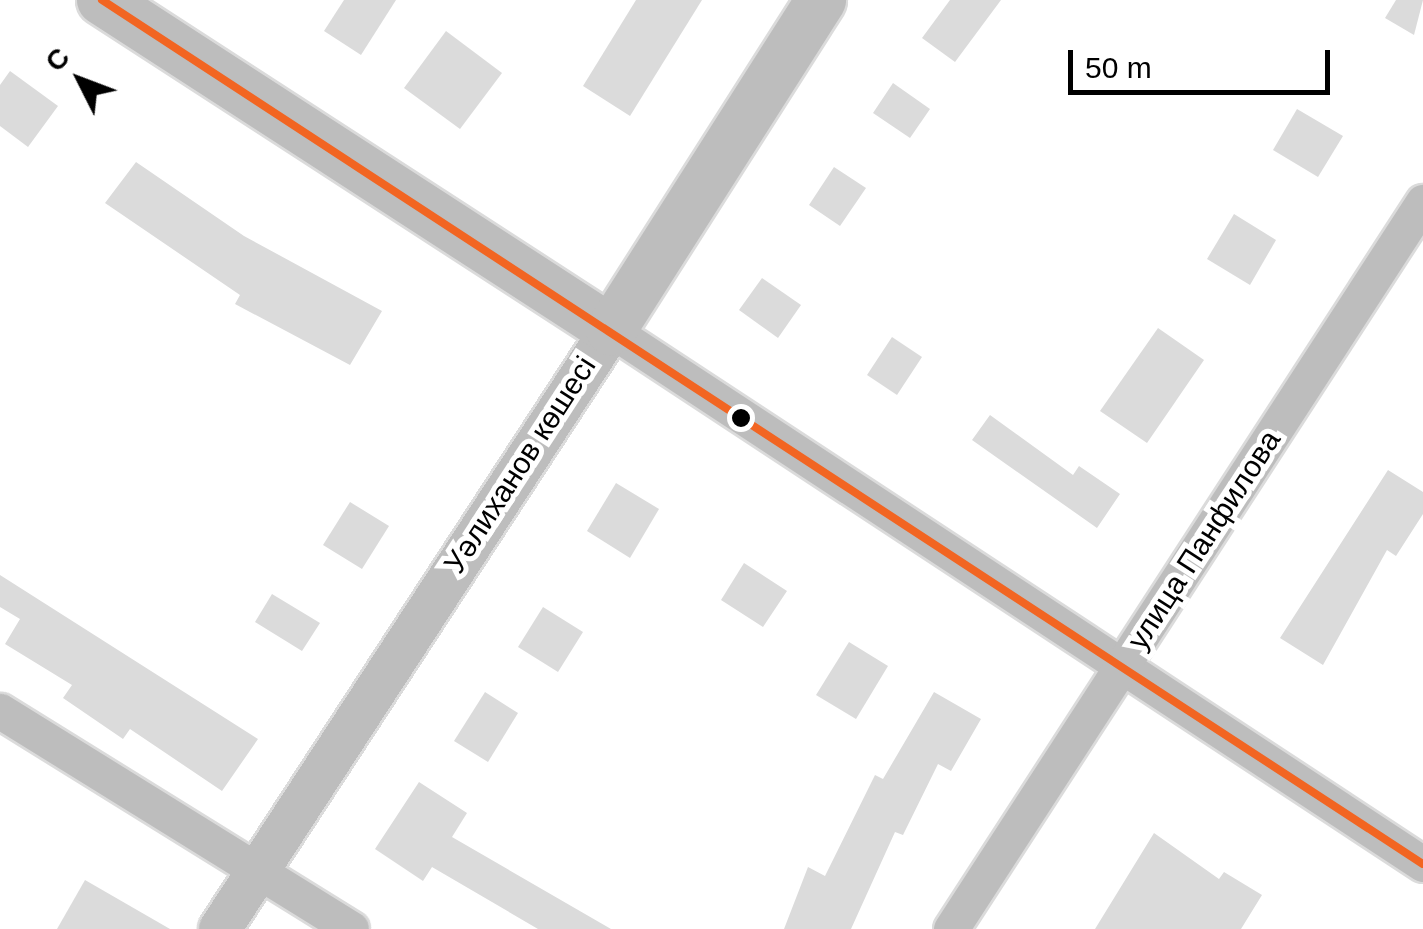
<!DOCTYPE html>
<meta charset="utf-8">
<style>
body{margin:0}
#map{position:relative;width:1423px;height:929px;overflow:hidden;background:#fff;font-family:Helvetica,sans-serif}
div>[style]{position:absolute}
.building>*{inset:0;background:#dbdbdb}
.roads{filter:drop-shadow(2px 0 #dbdbdb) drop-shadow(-2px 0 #dbdbdb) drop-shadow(0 2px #dbdbdb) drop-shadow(0 -2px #dbdbdb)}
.minor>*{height:35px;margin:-17.5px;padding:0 17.5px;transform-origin:17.5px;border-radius:17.5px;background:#bdbdbd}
.major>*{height:42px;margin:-21px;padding:0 21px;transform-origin:21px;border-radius:21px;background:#bdbdbd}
.highway>*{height:50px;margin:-25px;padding:0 25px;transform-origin:25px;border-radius:25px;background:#bdbdbd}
.bus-1>*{height:8px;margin:-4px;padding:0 4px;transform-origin:4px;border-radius:4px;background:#f26522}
.dots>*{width:28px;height:28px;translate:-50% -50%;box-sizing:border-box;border:5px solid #fff;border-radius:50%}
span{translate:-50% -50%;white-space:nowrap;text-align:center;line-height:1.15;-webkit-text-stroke:10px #fff;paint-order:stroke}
.street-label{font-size:30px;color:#000}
.north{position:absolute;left:30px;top:30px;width:100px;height:100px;-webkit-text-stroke:8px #fff;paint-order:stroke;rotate:312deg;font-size:28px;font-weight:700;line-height:40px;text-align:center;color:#000}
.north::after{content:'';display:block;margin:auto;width:35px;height:45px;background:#000;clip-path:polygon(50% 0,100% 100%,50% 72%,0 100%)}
.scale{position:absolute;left:1068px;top:50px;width:262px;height:45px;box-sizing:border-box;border:5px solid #000;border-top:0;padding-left:12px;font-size:30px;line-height:35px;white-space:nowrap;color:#000;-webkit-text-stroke:8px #fff;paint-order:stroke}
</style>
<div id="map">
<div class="building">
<i style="clip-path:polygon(344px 0,396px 0,361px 55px,324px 31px)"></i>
<i style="clip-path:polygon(636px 0,702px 0,630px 116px,583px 86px)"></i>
<i style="clip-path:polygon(950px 0,1001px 0,955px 62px,922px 38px)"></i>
<i style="clip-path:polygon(1396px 0,1423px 0,1414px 35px,1385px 18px)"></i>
<i style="clip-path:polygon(446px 31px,502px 73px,460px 129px,404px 88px)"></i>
<i style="clip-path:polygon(10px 71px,58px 106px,28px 147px,0 126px,0 85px)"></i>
<i style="clip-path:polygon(893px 83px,930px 109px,910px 138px,873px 113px)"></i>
<i style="clip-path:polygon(1297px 109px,1343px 136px,1318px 177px,1273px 150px)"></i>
<i style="clip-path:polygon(136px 162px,244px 236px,382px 311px,350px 365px,235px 304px,240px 295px,105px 203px)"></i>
<i style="clip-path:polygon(834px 167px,866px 188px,840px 226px,809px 205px)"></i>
<i style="clip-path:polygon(1234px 214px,1276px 240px,1250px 285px,1207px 259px)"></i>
<i style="clip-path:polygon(762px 278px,801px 305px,778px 338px,739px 310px)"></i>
<i style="clip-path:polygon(1158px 328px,1204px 360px,1147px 443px,1100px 411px)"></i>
<i style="clip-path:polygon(892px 337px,922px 357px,897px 395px,867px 375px)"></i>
<i style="clip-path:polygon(990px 415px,1073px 475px,1079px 466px,1120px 494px,1097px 528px,972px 440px)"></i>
<i style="clip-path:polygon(1388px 470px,1423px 492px,1423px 514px,1396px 556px,1387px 550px,1323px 665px,1280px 638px)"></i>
<i style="clip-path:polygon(616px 483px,659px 509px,630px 558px,587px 531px)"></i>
<i style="clip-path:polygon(350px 502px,389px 526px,362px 569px,323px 545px)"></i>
<i style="clip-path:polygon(744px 563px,787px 591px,763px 627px,721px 600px)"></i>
<i style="clip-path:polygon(0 575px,258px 739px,222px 791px,130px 729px,123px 739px,63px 698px,72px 685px,5px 644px,20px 619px,0 607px)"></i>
<i style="clip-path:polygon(272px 594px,320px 623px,302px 651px,255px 622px)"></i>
<i style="clip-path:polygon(543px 607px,583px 632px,558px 672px,518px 647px)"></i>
<i style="clip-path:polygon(849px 642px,888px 666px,856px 719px,816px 695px)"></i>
<i style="clip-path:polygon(485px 692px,518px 713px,488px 762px,454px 741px)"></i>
<i style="clip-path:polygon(934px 692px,981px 719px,951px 771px,938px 764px,903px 835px,895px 832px,851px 929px,784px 929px,808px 867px,825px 876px,875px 775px,883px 779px)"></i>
<i style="clip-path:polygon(419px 782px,467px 813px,452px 837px,611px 929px,538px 929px,432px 867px,423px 881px,375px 849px)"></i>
<i style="clip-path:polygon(1154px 833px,1219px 879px,1224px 872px,1262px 895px,1241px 929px,1095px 929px)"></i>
<i style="clip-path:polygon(85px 880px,170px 929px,57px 929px)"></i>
</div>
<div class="roads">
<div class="minor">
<i style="left:611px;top:330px;width:972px;rotate:33.33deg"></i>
<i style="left:0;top:711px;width:413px;rotate:31.8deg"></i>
<i style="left:951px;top:929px;width:867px;rotate:-57.01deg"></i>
</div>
<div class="major">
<i style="left:220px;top:929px;width:715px;rotate:-56.87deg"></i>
</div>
<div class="highway">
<i style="left:102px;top:0;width:607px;rotate:32.96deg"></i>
<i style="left:611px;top:330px;width:391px;rotate:-57.5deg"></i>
</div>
</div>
<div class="bus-1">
<i style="left:102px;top:0;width:1578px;rotate:33.19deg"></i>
</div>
<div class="dots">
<i style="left:741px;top:418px;background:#000"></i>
</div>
<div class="street-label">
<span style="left:520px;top:465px;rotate:-57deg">Уәлиханов көшесі</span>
<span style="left:1204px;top:540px;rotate:-57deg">улица Панфилова</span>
</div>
<div class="north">С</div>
<div class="scale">50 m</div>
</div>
